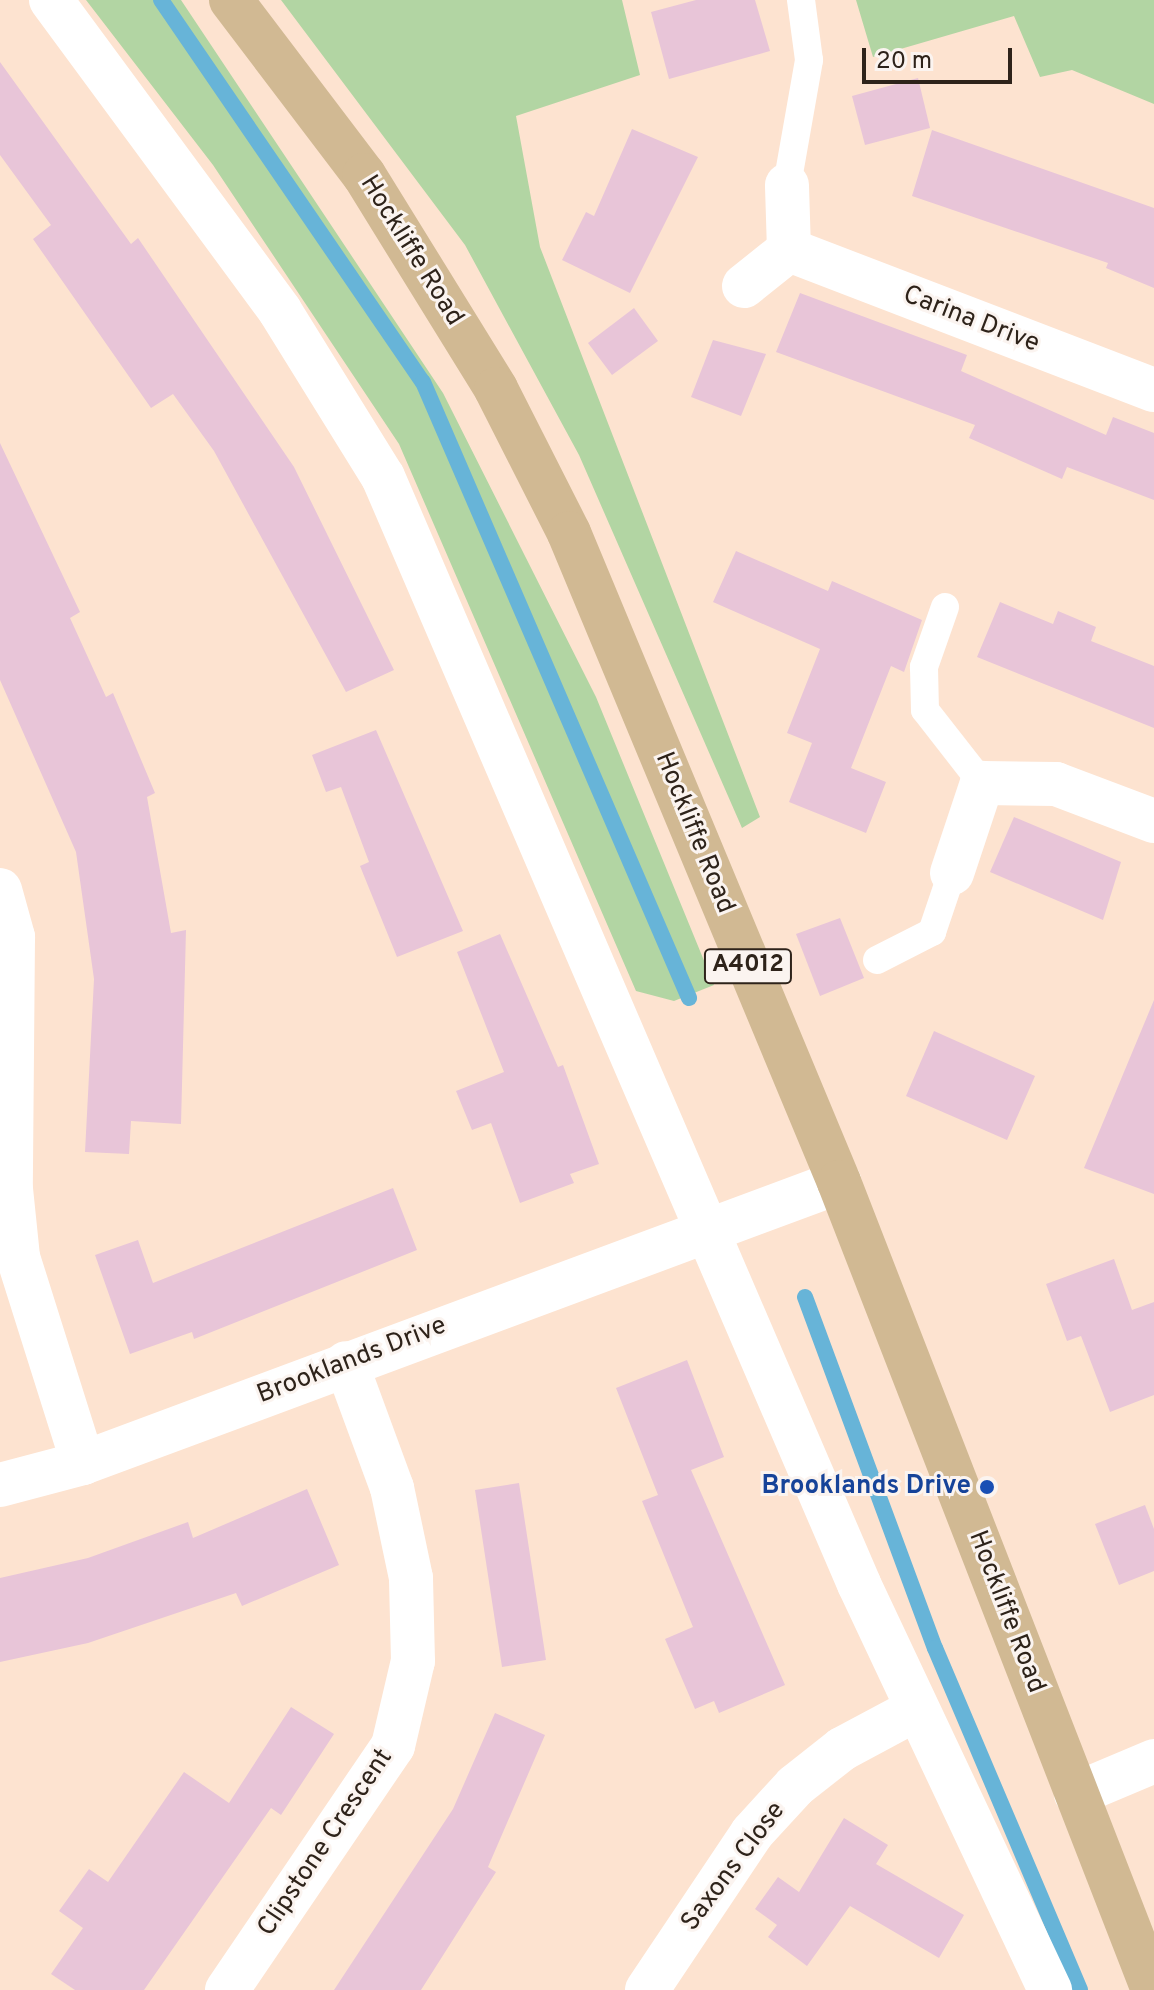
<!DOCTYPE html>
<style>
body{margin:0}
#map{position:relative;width:1154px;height:1990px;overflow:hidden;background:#fde3d0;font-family:Overpass,sans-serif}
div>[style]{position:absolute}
.green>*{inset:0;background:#b2d5a3}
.stream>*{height:16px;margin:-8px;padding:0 8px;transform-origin:8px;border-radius:8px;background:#67b4d8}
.building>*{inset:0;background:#e8c5d8}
.lane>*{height:28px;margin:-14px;padding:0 14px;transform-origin:14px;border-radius:14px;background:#fff}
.street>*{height:44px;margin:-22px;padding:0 22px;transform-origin:22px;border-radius:22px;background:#fff}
.secondary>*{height:44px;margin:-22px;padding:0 22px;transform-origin:22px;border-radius:22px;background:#fff}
.primary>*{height:44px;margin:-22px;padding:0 22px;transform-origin:22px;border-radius:22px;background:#d1b993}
.dots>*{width:22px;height:22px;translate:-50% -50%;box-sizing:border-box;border:4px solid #fbf4f0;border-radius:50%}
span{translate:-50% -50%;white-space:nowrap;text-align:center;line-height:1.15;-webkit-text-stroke:6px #fbf4f0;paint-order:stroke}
.shield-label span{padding:2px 6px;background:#fbf4f0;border:2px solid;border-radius:6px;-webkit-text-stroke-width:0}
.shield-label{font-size:24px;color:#2e231a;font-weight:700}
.street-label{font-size:26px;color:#2e231a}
.transit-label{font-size:26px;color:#164399;font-weight:700}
.right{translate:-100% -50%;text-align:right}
.scale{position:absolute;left:862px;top:48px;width:150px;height:36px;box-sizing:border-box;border:4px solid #2e231a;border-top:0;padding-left:10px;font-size:24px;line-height:28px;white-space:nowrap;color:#2e231a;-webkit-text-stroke:6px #fbf4f0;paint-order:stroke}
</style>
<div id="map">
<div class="green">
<i style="clip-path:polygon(86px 0,181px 0,443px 393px,596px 697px,714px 985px,674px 1001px,636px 991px,399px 444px,213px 165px)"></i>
<i style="clip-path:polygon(281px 0,622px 0,640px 75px,516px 116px,540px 247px,760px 817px,742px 828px,579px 455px,465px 245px)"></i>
<i style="clip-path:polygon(856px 0,1154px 0,1154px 104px,1072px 70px,1040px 77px,1014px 16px,873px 57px)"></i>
</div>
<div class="stream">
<i style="left:161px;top:0;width:463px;rotate:55.6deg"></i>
<i style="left:423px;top:382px;width:671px;rotate:66.64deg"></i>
<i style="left:805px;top:1297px;width:374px;rotate:69.7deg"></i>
<i style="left:935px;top:1648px;width:371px;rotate:67deg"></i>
</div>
<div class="building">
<i style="clip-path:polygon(696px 0,755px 0,770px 51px,669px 79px,651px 12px)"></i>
<i style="clip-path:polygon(0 62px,131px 244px,138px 238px,294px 467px,394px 670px,346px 692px,214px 451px,173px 394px,151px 408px,33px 239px,51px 225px,0 155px)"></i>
<i style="clip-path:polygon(918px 78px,930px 128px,865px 145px,852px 96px)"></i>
<i style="clip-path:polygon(632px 129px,698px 157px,630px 293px,562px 260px,586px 212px,594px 216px)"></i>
<i style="clip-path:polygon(932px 130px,1154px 208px,1154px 288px,1106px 268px,1108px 263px,912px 196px)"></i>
<i style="clip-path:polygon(800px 293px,967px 355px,961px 371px,1106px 435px,1113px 417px,1154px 433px,1154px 500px,1067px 467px,1062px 479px,969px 438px,975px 425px,776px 352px)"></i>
<i style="clip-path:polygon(634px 308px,658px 341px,612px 375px,588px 343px)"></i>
<i style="clip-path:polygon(713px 340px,766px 354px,741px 416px,691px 397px)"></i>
<i style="clip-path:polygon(0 443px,80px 612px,70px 618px,106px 697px,113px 693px,155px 793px,147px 797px,171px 933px,186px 930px,181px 1124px,131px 1121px,129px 1154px,85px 1152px,94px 979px,76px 852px,0 680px)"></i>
<i style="clip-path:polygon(736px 551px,828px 591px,832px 581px,922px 620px,904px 672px,891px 666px,851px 768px,886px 782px,866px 833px,789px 802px,812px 743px,787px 733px,820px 649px,713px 602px)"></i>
<i style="clip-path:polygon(1000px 602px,1053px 624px,1058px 611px,1096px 627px,1091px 641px,1154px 666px,1154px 728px,977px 657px)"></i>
<i style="clip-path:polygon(376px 730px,463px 931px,397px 957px,360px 866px,369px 862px,341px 787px,326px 792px,312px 755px)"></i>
<i style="clip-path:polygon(1014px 817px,1121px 862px,1103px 920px,990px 872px)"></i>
<i style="clip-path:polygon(840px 918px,864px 978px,820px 996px,796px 934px)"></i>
<i style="clip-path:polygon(500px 934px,558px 1067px,563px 1065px,599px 1164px,570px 1174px,574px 1183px,520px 1203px,491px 1123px,472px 1130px,456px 1091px,504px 1072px,457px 952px)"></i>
<i style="clip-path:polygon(1154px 1000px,1154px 1194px,1084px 1168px)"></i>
<i style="clip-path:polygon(934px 1031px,1035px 1076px,1007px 1140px,906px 1096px)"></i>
<i style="clip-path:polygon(393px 1188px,417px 1250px,194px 1339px,192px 1332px,130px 1354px,95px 1255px,138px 1240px,153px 1283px)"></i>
<i style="clip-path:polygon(1114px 1259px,1132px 1310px,1154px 1302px,1154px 1395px,1110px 1412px,1081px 1336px,1067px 1341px,1046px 1284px)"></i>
<i style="clip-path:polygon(687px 1360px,724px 1457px,691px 1470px,785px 1685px,719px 1713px,714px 1701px,695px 1709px,665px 1639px,693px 1627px,642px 1501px,658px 1495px,616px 1388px)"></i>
<i style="clip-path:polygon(519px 1483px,546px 1660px,502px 1667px,475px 1490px)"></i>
<i style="clip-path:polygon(307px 1489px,339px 1565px,242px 1606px,236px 1593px,88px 1643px,0 1662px,0 1578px,88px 1558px,188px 1522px,193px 1538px)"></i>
<i style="clip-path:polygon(1145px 1505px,1154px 1529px,1154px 1571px,1119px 1585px,1095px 1524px)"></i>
<i style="clip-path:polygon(291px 1707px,334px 1734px,281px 1815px,271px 1808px,144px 1990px,75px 1990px,51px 1974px,83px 1928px,59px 1911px,89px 1869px,108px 1882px,184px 1772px,229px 1803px)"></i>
<i style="clip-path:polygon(495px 1713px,545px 1735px,488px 1867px,496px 1872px,421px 1990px,334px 1990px,453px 1809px)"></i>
<i style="clip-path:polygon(844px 1818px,888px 1845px,876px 1864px,964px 1915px,939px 1958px,850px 1906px,807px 1966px,768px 1937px,777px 1925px,755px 1909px,778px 1877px,799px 1892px)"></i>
</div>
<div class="lane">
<i style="left:787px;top:185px;width:127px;rotate:-80deg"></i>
<i style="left:809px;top:60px;width:61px;rotate:-97.6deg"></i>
<i style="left:945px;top:607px;width:64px;rotate:109.3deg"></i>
<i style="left:924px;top:667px;width:43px;rotate:88.7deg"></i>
<i style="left:925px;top:710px;width:93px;rotate:52deg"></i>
<i style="left:877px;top:960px;width:62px;rotate:-27deg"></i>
<i style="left:932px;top:932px;width:62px;rotate:-71.3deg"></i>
</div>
<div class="street">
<i style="left:51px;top:0;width:386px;rotate:53.6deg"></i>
<i style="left:280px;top:311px;width:195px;rotate:58.2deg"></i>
<i style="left:383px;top:477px;width:1205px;rotate:66.73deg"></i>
<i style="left:859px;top:1584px;width:449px;rotate:64.8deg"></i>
<i style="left:789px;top:250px;width:391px;rotate:21deg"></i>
<i style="left:744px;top:286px;width:58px;rotate:-38.7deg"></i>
<i style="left:789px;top:250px;width:65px;rotate:-91.8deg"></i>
<i style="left:952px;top:873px;width:95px;rotate:-71.6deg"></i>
<i style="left:982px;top:783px;width:74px;rotate:0.8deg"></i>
<i style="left:1056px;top:784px;width:105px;rotate:20.7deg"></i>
<i style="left:0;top:890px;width:49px;rotate:74.5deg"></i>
<i style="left:13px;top:937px;width:252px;rotate:90.5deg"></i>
<i style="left:11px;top:1189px;width:68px;rotate:84.1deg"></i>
<i style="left:18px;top:1257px;width:216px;rotate:72.5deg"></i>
<i style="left:227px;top:1990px;width:295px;rotate:-55.8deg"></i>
<i style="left:393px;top:1746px;width:87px;rotate:-76.8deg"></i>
<i style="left:413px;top:1661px;width:83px;rotate:-91.4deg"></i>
<i style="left:411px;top:1578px;width:92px;rotate:-101.9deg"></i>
<i style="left:392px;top:1488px;width:133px;rotate:-110.2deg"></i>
<i style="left:647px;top:1990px;width:189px;rotate:-56.2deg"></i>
<i style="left:752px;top:1833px;width:64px;rotate:-47.5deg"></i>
<i style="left:795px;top:1786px;width:60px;rotate:-38.2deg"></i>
<i style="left:842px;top:1749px;width:85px;rotate:-28.1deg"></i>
</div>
<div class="secondary">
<i style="left:0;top:1485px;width:86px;rotate:-14.8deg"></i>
<i style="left:83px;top:1463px;width:807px;rotate:-20.39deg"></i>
<i style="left:1076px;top:1794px;width:85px;rotate:-22.9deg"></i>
</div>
<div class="primary">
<i style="left:231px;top:0;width:220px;rotate:52.8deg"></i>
<i style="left:364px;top:175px;width:251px;rotate:58.3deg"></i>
<i style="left:496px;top:389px;width:161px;rotate:63.1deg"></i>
<i style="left:569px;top:533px;width:703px;rotate:67.41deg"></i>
<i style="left:839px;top:1182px;width:867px;rotate:68.76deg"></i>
</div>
<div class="dots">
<i style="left:987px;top:1487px;background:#1a4fb4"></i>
</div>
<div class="shield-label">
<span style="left:748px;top:966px">A4012</span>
</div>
<div class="street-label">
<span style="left:411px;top:251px;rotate:58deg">Hockliffe Road</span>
<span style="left:971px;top:320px;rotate:21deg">Carina Drive</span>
<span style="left:694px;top:833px;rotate:68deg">Hockliffe Road</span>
<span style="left:352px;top:1361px;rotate:-21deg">Brooklands Drive</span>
<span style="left:1006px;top:1612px;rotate:69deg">Hockliffe Road</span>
<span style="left:326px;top:1843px;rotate:-56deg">Clipstone Crescent</span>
<span style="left:734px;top:1867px;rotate:-53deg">Saxons Close</span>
</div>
<div class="transit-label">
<span class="right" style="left:971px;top:1487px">Brooklands Drive</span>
</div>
<div class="scale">20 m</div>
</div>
